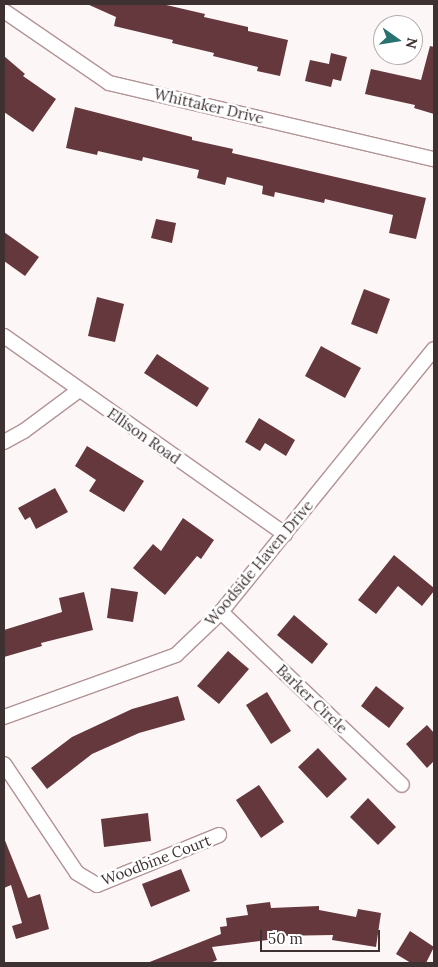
<!DOCTYPE html>
<style>
body{margin:0}
#map{position:relative;width:438px;height:967px;overflow:hidden;background:#fdf6f6;font-family:Lora,serif}
div>[style]{position:absolute}
.building>*{inset:0;background:#64383d}
.roads{filter:drop-shadow(1px 0 #b29395) drop-shadow(-1px 0 #b29395) drop-shadow(0 1px #b29395) drop-shadow(0 -1px #b29395)}
.street>*{height:14px;margin:-7px;padding:0 7px;transform-origin:7px;border-radius:7px;background:#fff}
span{translate:-50% -50%;white-space:nowrap;text-align:center;line-height:1.15;-webkit-text-stroke:5px #fff;paint-order:stroke}
.street-label{font-size:15px;color:#3e3132}
.frame{position:absolute;inset:0;border:5px solid #3e3132;pointer-events:none}
.north{position:absolute;left:373px;top:15px;width:50px;height:50px;box-sizing:border-box;background:#fff;border:1px solid #b2adad;border-radius:50%;rotate:103deg;font-size:14px;font-weight:700;line-height:20px;text-align:center;color:#3e3132}
.north::after{content:'';display:block;margin:auto;width:18px;height:22px;background:#287271;clip-path:polygon(50% 0,100% 100%,50% 72%,0 100%)}
.scale{position:absolute;left:260px;top:930px;width:120px;height:22px;box-sizing:border-box;border:2px solid #3e3132;border-top:0;padding-left:6px;font-size:15px;line-height:18px;white-space:nowrap;color:#3e3132;-webkit-text-stroke:4px #fff;paint-order:stroke}
</style>
<div id="map">
<div class="building">
<i style="clip-path:polygon(87px 4px,162px 4px,205px 14px,204px 17px,248px 27px,248px 31px,288px 40px,280px 76px,257px 71px,258px 67px,213px 56px,214px 53px,172px 43px,173px 40px,114px 26px,116px 17px)"></i>
<i style="clip-path:polygon(430px 46px,434px 47px,434px 114px,414px 108px,415px 105px,365px 94px,371px 69px,421px 80px)"></i>
<i style="clip-path:polygon(331px 53px,347px 57px,341px 81px,333px 79px,331px 87px,305px 81px,310px 60px,329px 64px)"></i>
<i style="clip-path:polygon(4px 56px,25px 74px,23px 76px,56px 99px,33px 132px,4px 112px)"></i>
<i style="clip-path:polygon(75px 107px,192px 137px,192px 140px,233px 149px,232px 153px,426px 198px,416px 239px,389px 233px,393px 215px,325px 199px,324px 203px,275px 192px,274px 197px,262px 194px,263px 186px,227px 177px,225px 185px,197px 178px,199px 170px,143px 157px,142px 161px,98px 151px,97px 155px,66px 148px)"></i>
<i style="clip-path:polygon(156px 219px,176px 223px,172px 243px,151px 238px)"></i>
<i style="clip-path:polygon(4px 232px,39px 257px,25px 276px,4px 261px)"></i>
<i style="clip-path:polygon(364px 289px,390px 299px,377px 334px,351px 324px)"></i>
<i style="clip-path:polygon(97px 297px,124px 304px,115px 342px,88px 336px)"></i>
<i style="clip-path:polygon(321px 346px,361px 368px,345px 398px,305px 376px)"></i>
<i style="clip-path:polygon(157px 354px,209px 388px,197px 407px,144px 373px)"></i>
<i style="clip-path:polygon(259px 418px,295px 440px,286px 456px,265px 443px,260px 451px,245px 442px)"></i>
<i style="clip-path:polygon(87px 446px,144px 481px,124px 512px,89px 491px,96px 480px,75px 466px)"></i>
<i style="clip-path:polygon(55px 488px,68px 512px,36px 529px,30px 517px,25px 520px,18px 508px)"></i>
<i style="clip-path:polygon(183px 518px,214px 540px,201px 559px,197px 556px,165px 595px,133px 568px,153px 544px,161px 551px)"></i>
<i style="clip-path:polygon(394px 555px,434px 588px,434px 591px,422px 606px,398px 586px,376px 614px,358px 600px)"></i>
<i style="clip-path:polygon(111px 588px,138px 592px,133px 622px,107px 618px)"></i>
<i style="clip-path:polygon(84px 592px,93px 630px,41px 643px,42px 646px,4px 657px,4px 630px,62px 612px,59px 598px)"></i>
<i style="clip-path:polygon(294px 615px,328px 644px,312px 664px,277px 635px)"></i>
<i style="clip-path:polygon(228px 651px,249px 669px,219px 704px,197px 686px)"></i>
<i style="clip-path:polygon(376px 686px,404px 708px,389px 728px,361px 706px)"></i>
<i style="clip-path:polygon(267px 692px,291px 731px,271px 744px,246px 705px)"></i>
<i style="clip-path:polygon(178px 696px,185px 720px,139px 733px,92px 754px,47px 789px,31px 768px,72px 737px,132px 709px)"></i>
<i style="clip-path:polygon(427px 725px,434px 733px,434px 761px,427px 768px,406px 744px)"></i>
<i style="clip-path:polygon(318px 748px,347px 779px,327px 798px,298px 767px)"></i>
<i style="clip-path:polygon(259px 785px,284px 822px,261px 838px,236px 800px)"></i>
<i style="clip-path:polygon(368px 798px,396px 827px,378px 845px,350px 817px)"></i>
<i style="clip-path:polygon(148px 813px,151px 841px,104px 847px,101px 819px)"></i>
<i style="clip-path:polygon(4px 838px,28px 898px,40px 894px,49px 929px,16px 939px,12px 926px,22px 923px,11px 885px,4px 888px)"></i>
<i style="clip-path:polygon(181px 869px,190px 891px,151px 907px,142px 884px)"></i>
<i style="clip-path:polygon(270px 902px,271px 908px,319px 906px,319px 910px,356px 917px,358px 909px,381px 913px,376px 947px,332px 940px,333px 935px,274px 936px,275px 939px,212px 947px,217px 960px,210px 963px,147px 963px,221px 934px,220px 927px,227px 926px,226px 918px,248px 915px,246px 905px)"></i>
<i style="clip-path:polygon(410px 931px,434px 947px,426px 963px,411px 963px,396px 954px)"></i>
</div>
<div class="roads">
<div class="street">
<i style="left:4px;top:11px;width:127px;rotate:34.4deg"></i>
<i style="left:109px;top:83px;width:334px;rotate:13.2deg"></i>
<i style="left:4px;top:336px;width:344px;rotate:35.2deg"></i>
<i style="left:4px;top:442px;width:23px;rotate:-29deg"></i>
<i style="left:24px;top:431px;width:69px;rotate:-36.7deg"></i>
<i style="left:221px;top:612px;width:250px;rotate:43.7deg"></i>
<i style="left:4px;top:717px;width:183px;rotate:-19.8deg"></i>
<i style="left:176px;top:655px;width:62px;rotate:-43.7deg"></i>
<i style="left:221px;top:612px;width:338px;rotate:-51deg"></i>
<i style="left:4px;top:764px;width:131px;rotate:56.2deg"></i>
<i style="left:77px;top:873px;width:23px;rotate:31deg"></i>
<i style="left:97px;top:885px;width:132px;rotate:-22.3deg"></i>
</div>
</div>
<div class="street-label">
<span style="left:209px;top:106px;rotate:13deg">Whittaker Drive</span>
<span style="left:144px;top:436px;rotate:35deg">Ellison Road</span>
<span style="left:259px;top:563px;rotate:-50deg">Woodside Haven Drive</span>
<span style="left:312px;top:699px;rotate:44deg">Barker Circle</span>
<span style="left:156px;top:860px;rotate:-21deg">Woodbine Court</span>
</div>
<div class="frame"></div>
<div class="north">N</div>
<div class="scale">50 m</div>
</div>
